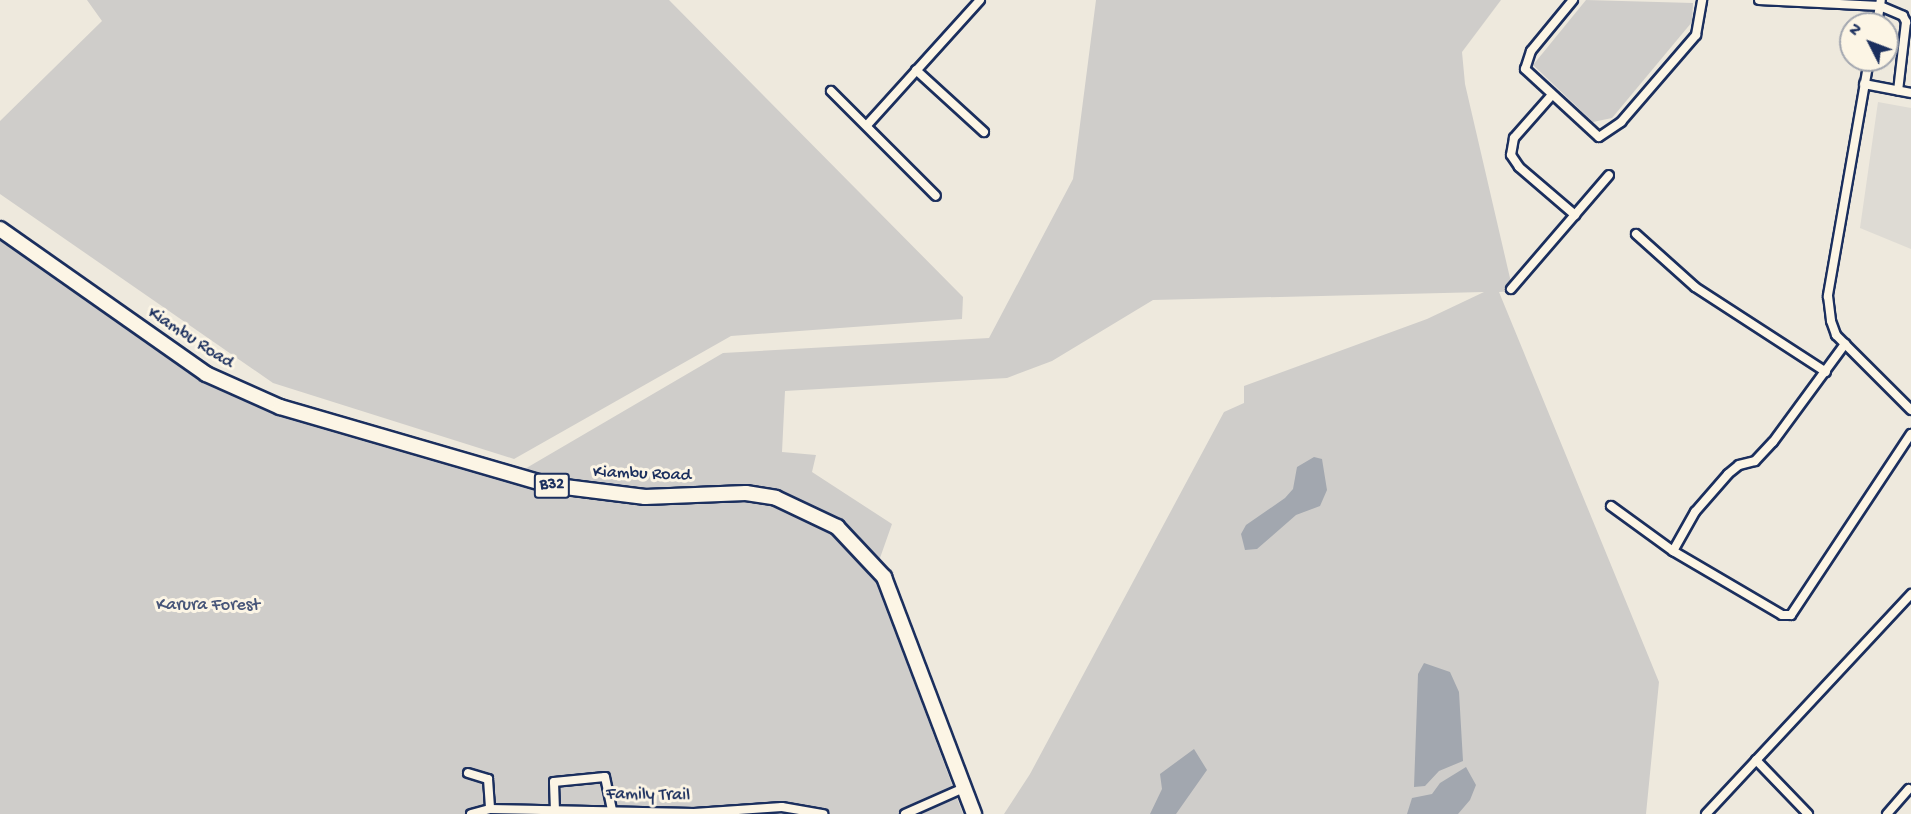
<!DOCTYPE html>
<style>
body{margin:0}
#map{position:relative;width:1911px;height:814px;overflow:hidden;background:#eee9dd;font-family:"Gochi Hand",sans-serif}
div>[style]{position:absolute}
.built>*{inset:0;background:#dedbd4}
.green>*{inset:0;background:#cfcdca}
.water>*{inset:0;background:#a2a7af}
.roads{filter:drop-shadow(2px 0 #1b2f5e) drop-shadow(-2px 0 #1b2f5e) drop-shadow(0 2px #1b2f5e) drop-shadow(0 -2px #1b2f5e)}
.minor>*{height:8px;margin:-4px;padding:0 4px;transform-origin:4px;border-radius:4px;background:#fcf5e5}
.trunk>*{height:14px;margin:-7px;padding:0 7px;transform-origin:7px;border-radius:7px;background:#fcf5e5}
span{translate:-50% -50%;white-space:nowrap;text-align:center;line-height:1.15;-webkit-text-stroke:6px #fcf5e5;paint-order:stroke}
.shield-label span{padding:2px 4px;background:#fcf5e5;border:2px solid;border-radius:4px;-webkit-text-stroke-width:0}
.shield-label{font-size:16px;color:#1b2f5e;font-weight:700}
.street-label{font-size:18px;color:#1b2f5e}
.park-label{font-size:18px;color:#485679}
.north{position:absolute;left:1839px;top:12px;width:60px;height:60px;box-sizing:border-box;background:#fcf5e5;border:2px solid #a2a6af;border-radius:50%;rotate:312deg;font-size:16px;font-weight:700;line-height:24px;text-align:center;color:#1b2f5e}
.north::after{content:'';display:block;margin:auto;width:21px;height:27px;background:#1b2f5e;clip-path:polygon(50% 0,100% 100%,50% 72%,0 100%)}
</style>
<div id="map">
<div class="built">
<i style="clip-path:polygon(1878px 102px,1911px 108px,1911px 249px,1860px 228px)"></i>
</div>
<div class="green">
<i style="clip-path:polygon(87px 0,669px 0,963px 297px,962px 319px,731px 336px,514px 459px,273px 383px,0 194px,0 121px,102px 21px)"></i>
<i style="clip-path:polygon(1096px 0,1501px 0,1462px 52px,1465px 84px,1513px 291px,1499px 292px,1659px 682px,1646px 814px,1004px 814px,1030px 774px,1224px 412px,1244px 403px,1244px 386px,1427px 319px,1484px 292px,1153px 300px,1052px 361px,1007px 378px,785px 391px,782px 452px,816px 455px,812px 472px,892px 524px,874px 575px,963px 814px,0 814px,0 226px,262px 405px,506px 480px,723px 353px,989px 338px,1073px 179px)"></i>
<i style="clip-path:polygon(1586px 0,1693px 3px,1692px 22px,1612px 118px,1593px 122px,1533px 65px)"></i>
</div>
<div class="water">
<i style="clip-path:polygon(1314px 457px,1322px 459px,1327px 490px,1320px 506px,1296px 515px,1257px 549px,1245px 550px,1241px 534px,1246px 525px,1285px 498px,1293px 489px,1297px 467px)"></i>
<i style="clip-path:polygon(1424px 663px,1450px 672px,1459px 692px,1463px 761px,1439px 771px,1425px 786px,1414px 787px,1418px 674px)"></i>
<i style="clip-path:polygon(1194px 749px,1207px 770px,1176px 814px,1150px 814px,1162px 789px,1160px 774px)"></i>
<i style="clip-path:polygon(1466px 767px,1476px 785px,1470px 800px,1458px 814px,1407px 814px,1412px 798px,1432px 794px,1440px 783px)"></i>
</div>
<div class="roads">
<div class="minor">
<i style="left:1573px;top:0;width:66px;rotate:129.5deg"></i>
<i style="left:1531px;top:51px;width:19px;rotate:108deg"></i>
<i style="left:1525px;top:69px;width:100px;rotate:42.6deg"></i>
<i style="left:1599px;top:137px;width:27px;rotate:-34deg"></i>
<i style="left:1621px;top:122px;width:115px;rotate:-49.2deg"></i>
<i style="left:1696px;top:35px;width:36px;rotate:-80deg"></i>
<i style="left:1759px;top:0;width:121px;rotate:2.8deg"></i>
<i style="left:1880px;top:6px;width:25px;rotate:23deg"></i>
<i style="left:1903px;top:16px;width:7px;rotate:63deg"></i>
<i style="left:1906px;top:22px;width:69px;rotate:96.6deg"></i>
<i style="left:1877px;top:24px;width:24px;rotate:-81deg"></i>
<i style="left:1869px;top:60px;width:240px;rotate:99.9deg"></i>
<i style="left:1828px;top:296px;width:25px;rotate:83deg"></i>
<i style="left:1831px;top:321px;width:15px;rotate:70deg"></i>
<i style="left:1836px;top:335px;width:106px;rotate:45deg"></i>
<i style="left:916px;top:70px;width:92px;rotate:42.4deg"></i>
<i style="left:1864px;top:84px;width:48px;rotate:10.8deg"></i>
<i style="left:831px;top:91px;width:148px;rotate:45deg"></i>
<i style="left:1551px;top:96px;width:56px;rotate:131.4deg"></i>
<i style="left:1514px;top:138px;width:17px;rotate:100deg"></i>
<i style="left:1511px;top:155px;width:14px;rotate:56deg"></i>
<i style="left:1519px;top:167px;width:74px;rotate:40.6deg"></i>
<i style="left:868px;top:124px;width:167px;rotate:-47.9deg"></i>
<i style="left:1636px;top:234px;width:79px;rotate:41.9deg"></i>
<i style="left:1695px;top:287px;width:156px;rotate:33deg"></i>
<i style="left:1511px;top:289px;width:150px;rotate:-49.3deg"></i>
<i style="left:1611px;top:506px;width:77px;rotate:36deg"></i>
<i style="left:1673px;top:551px;width:126px;rotate:30.4deg"></i>
<i style="left:1782px;top:615px;width:9px"></i>
<i style="left:1791px;top:615px;width:217px;rotate:-56.5deg"></i>
<i style="left:1673px;top:551px;width:45px;rotate:-60.6deg"></i>
<i style="left:1695px;top:512px;width:50px;rotate:-49deg"></i>
<i style="left:1728px;top:474px;width:14px;rotate:-39deg"></i>
<i style="left:1739px;top:465px;width:16px;rotate:-14deg"></i>
<i style="left:1755px;top:461px;width:26px;rotate:-47deg"></i>
<i style="left:1773px;top:442px;width:122px;rotate:-53.7deg"></i>
<i style="left:1756px;top:760px;width:75px;rotate:46.1deg"></i>
<i style="left:468px;top:773px;width:21px;rotate:17deg"></i>
<i style="left:488px;top:779px;width:30px;rotate:86deg"></i>
<i style="left:555px;top:811px;width:29px;rotate:-92deg"></i>
<i style="left:554px;top:782px;width:51px;rotate:-5.6deg"></i>
<i style="left:605px;top:777px;width:35px;rotate:78deg"></i>
<i style="left:471px;top:814px;width:20px;rotate:-15deg"></i>
<i style="left:490px;top:809px;width:204px;rotate:1.1deg"></i>
<i style="left:694px;top:813px;width:88px;rotate:-3.9deg"></i>
<i style="left:782px;top:807px;width:42px;rotate:9.7deg"></i>
<i style="left:905px;top:814px;width:67px;rotate:-23.9deg"></i>
<i style="left:1706px;top:814px;width:301px;rotate:-47deg"></i>
<i style="left:1887px;top:814px;width:33px;rotate:-49deg"></i>
</div>
<div class="trunk">
<i style="left:0;top:229px;width:252px;rotate:35.1deg"></i>
<i style="left:206px;top:374px;width:81px;rotate:24deg"></i>
<i style="left:280px;top:407px;width:280px;rotate:16.2deg"></i>
<i style="left:549px;top:485px;width:97px;rotate:7.1deg"></i>
<i style="left:645px;top:497px;width:101px;rotate:-2.3deg"></i>
<i style="left:746px;top:493px;width:30px;rotate:9deg"></i>
<i style="left:776px;top:498px;width:68px;rotate:25.4deg"></i>
<i style="left:837px;top:527px;width:69px;rotate:46.8deg"></i>
<i style="left:884px;top:577px;width:254px;rotate:69.2deg"></i>
</div>
</div>
<div class="shield-label">
<span style="left:552px;top:486px">B32</span>
</div>
<div class="street-label">
<span style="left:190px;top:339px;rotate:33deg">Kiambu Road</span>
<span style="left:642px;top:475px;rotate:2deg">Kiambu Road</span>
<span style="left:648px;top:796px;rotate:1deg">Family Trail</span>
</div>
<div class="park-label">
<span style="left:208px;top:606px">Karura Forest</span>
</div>
<div class="north">N</div>
</div>
